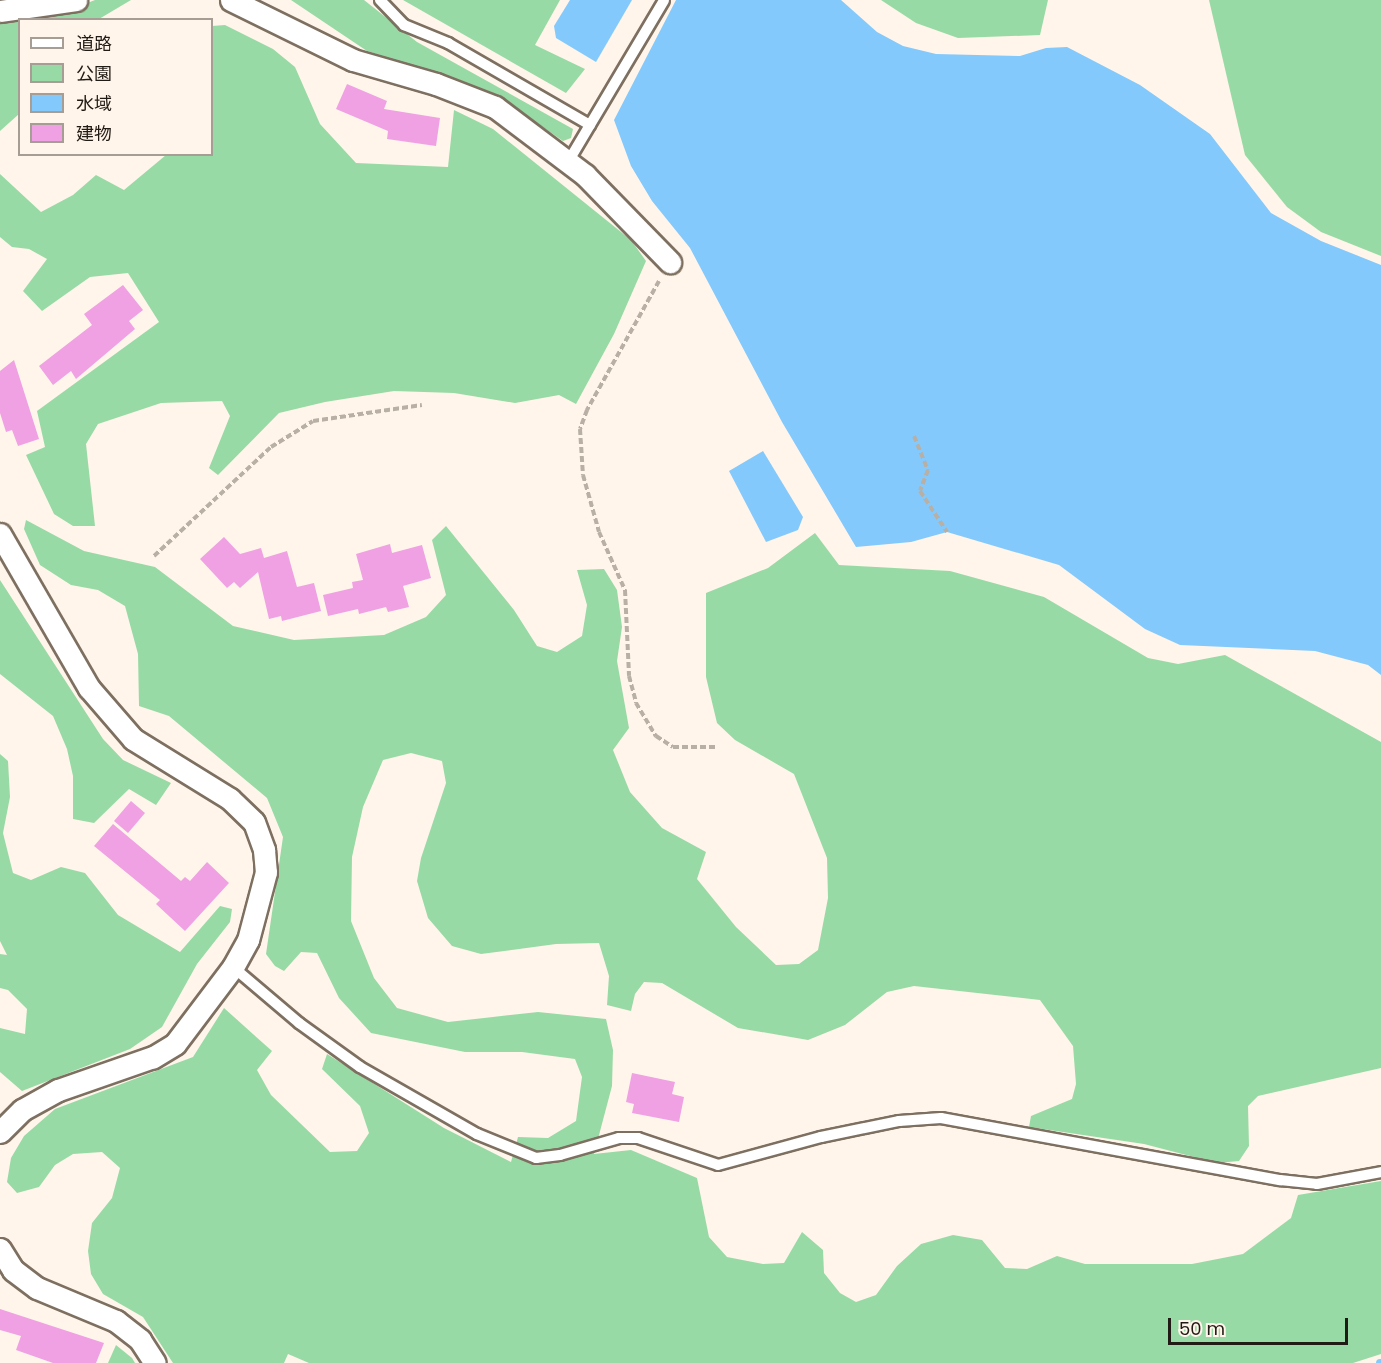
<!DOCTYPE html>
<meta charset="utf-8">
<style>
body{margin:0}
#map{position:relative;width:1381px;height:1363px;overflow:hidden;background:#fff5ea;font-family:Poppins,"Noto Sans JP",sans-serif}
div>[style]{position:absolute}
.green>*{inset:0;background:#98daa5}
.water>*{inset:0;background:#84c9fc}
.stream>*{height:8px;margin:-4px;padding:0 4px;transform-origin:4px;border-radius:4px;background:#84c9fc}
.building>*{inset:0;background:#efa1e3}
.path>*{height:4px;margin-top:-2px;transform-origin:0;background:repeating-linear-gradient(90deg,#b8afa5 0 6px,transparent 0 9px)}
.roads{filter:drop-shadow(2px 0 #7e7061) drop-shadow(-2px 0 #7e7061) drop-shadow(0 2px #7e7061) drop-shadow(0 -2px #7e7061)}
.lane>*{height:10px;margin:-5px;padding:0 5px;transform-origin:5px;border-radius:5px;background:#fff}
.street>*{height:21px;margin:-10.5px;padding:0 10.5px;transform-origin:10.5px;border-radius:10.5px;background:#fff}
span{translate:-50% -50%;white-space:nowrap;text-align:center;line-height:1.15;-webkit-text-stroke:4.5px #fff5ea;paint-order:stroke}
.legend{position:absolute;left:18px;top:18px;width:195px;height:138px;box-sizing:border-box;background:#fff5ea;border:2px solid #a69e95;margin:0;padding:8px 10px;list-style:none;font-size:18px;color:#211b15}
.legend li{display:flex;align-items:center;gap:12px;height:30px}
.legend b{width:30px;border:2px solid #a69e95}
.scale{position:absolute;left:1168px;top:1318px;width:180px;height:27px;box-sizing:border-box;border:3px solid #211b15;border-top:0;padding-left:8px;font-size:18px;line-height:21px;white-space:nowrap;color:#211b15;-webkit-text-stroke:4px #fff5ea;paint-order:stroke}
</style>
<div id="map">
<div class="green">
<i style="clip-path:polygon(95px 0,131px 0,99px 19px,20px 20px,19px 114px,0 131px,0 20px,55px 16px)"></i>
<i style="clip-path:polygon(291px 0,364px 0,417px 42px,573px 129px,571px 138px,563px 141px,508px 103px,460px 80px,367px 51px)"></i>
<i style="clip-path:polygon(403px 0,560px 0,535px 45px,585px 69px,566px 93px)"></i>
<i style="clip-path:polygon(881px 0,1048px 0,1040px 35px,958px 38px,916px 23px)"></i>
<i style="clip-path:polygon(1209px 0,1381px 0,1381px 256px,1321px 232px,1287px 207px,1245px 155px)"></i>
<i style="clip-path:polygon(225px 25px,273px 49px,295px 67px,320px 124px,356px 163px,448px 167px,454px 110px,493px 129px,631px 240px,646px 261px,614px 334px,576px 404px,559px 395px,515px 403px,454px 393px,394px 391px,325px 402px,279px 413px,218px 475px,209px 468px,230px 416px,222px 401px,161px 403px,98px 424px,86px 444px,95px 526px,73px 526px,54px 514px,26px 455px,45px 447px,37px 411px,159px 322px,128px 273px,90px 277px,42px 311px,23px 291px,47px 259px,29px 249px,12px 247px,0 237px,0 174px,41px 212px,73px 195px,96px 175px,124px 190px,166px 155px,212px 154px,212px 26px)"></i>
<i style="clip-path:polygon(26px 520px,84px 551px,155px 567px,233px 626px,294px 640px,384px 635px,426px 617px,446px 595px,432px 540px,446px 526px,514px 610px,537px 646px,557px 652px,582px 636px,587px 605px,577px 570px,604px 569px,617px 590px,622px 627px,617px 661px,629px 728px,613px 750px,630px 792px,662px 828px,706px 852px,697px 879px,736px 927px,776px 965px,799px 964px,818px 950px,828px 898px,827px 858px,794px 774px,735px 740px,717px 723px,706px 677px,706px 593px,768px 568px,815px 533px,839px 565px,950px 571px,1044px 597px,1148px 658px,1178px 664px,1225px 655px,1381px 742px,1381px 1068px,1258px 1096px,1248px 1106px,1249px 1146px,1239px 1161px,1217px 1163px,1144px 1144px,1029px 1127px,1031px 1116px,1072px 1099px,1076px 1084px,1073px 1046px,1040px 1000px,914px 986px,887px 992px,845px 1025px,808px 1040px,738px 1028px,662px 983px,644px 982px,635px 994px,631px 1011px,607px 1005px,609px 976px,599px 943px,556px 944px,481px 954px,452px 946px,428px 918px,417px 881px,421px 858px,446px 783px,442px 761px,411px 753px,383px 760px,363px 807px,352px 857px,351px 921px,374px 978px,397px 1008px,448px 1022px,538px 1012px,606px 1019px,613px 1050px,612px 1086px,594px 1154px,631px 1150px,697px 1178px,709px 1237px,727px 1257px,763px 1264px,784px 1263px,802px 1232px,823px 1250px,824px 1273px,840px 1293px,856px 1302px,876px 1295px,897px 1266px,921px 1244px,953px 1235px,982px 1240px,1005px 1268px,1027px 1269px,1057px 1256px,1085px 1264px,1192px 1264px,1243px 1254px,1291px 1218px,1298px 1195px,1381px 1181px,1381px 1354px,1353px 1363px,309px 1363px,288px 1354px,284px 1363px,173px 1363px,143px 1317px,103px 1294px,91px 1274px,88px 1251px,92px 1223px,112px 1198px,120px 1168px,102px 1152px,73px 1154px,55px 1165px,39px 1187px,17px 1193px,7px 1182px,11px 1158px,24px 1136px,55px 1109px,193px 1057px,224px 1008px,272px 1051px,257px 1070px,271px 1095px,330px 1152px,357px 1151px,369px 1133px,360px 1106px,322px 1069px,327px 1054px,444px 1128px,511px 1162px,518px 1137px,548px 1138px,576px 1121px,582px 1077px,575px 1059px,522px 1052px,465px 1052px,371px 1033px,339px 998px,317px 953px,301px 952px,284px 971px,275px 966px,266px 954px,283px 837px,267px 798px,169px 716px,139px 706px,138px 654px,125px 606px,98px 590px,71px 585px,40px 565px,24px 529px)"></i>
<i style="clip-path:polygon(0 580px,103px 739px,123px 760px,171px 783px,156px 805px,129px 789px,94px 823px,73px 819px,73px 776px,67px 749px,53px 716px,0 674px)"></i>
<i style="clip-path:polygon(0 754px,8px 761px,10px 797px,3px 833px,13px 873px,31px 880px,61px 867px,85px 873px,118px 915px,180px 952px,220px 906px,232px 909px,230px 922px,197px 964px,162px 1027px,130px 1049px,22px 1091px,0 1072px,0 1028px,25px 1034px,27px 1009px,8px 990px,0 988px,0 954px,7px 955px,0 941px)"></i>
<i style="clip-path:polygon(116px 1345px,132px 1358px,135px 1363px,108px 1363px)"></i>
</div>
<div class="water">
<i style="clip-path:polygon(570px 0,632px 0,596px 62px,556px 38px,554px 26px)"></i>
<i style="clip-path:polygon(676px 0,841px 0,877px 32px,903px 46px,936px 54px,1020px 56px,1046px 48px,1067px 47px,1140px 85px,1210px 134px,1271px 213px,1321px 241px,1381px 265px,1381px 675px,1368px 665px,1315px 651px,1180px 645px,1145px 629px,1059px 565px,947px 532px,911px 542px,856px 547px,782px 422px,690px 248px,652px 201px,631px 166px,614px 120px)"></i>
<i style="clip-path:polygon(763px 451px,803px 517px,798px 530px,766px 542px,729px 471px)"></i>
</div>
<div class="stream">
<i style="left:1380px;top:1363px;width:1px"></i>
</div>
<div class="building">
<i style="clip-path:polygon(347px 84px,387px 101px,384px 109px,440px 118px,436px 146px,387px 139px,388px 131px,336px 109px)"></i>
<i style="clip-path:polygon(123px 285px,143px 310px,129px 321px,135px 329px,76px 379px,71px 371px,53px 385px,39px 366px,92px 325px,84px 314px)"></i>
<i style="clip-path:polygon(14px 360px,39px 439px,18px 446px,12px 430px,6px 432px,0 413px,0 371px)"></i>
<i style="clip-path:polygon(224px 537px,240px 554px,261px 548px,264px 558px,287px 551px,297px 587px,314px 583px,321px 611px,282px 621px,281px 616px,269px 619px,258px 572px,240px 588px,234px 582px,227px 588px,200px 559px)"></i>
<i style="clip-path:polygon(390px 544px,392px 553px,422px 545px,431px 578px,403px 586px,409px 607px,388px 612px,386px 607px,359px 614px,358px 609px,328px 616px,323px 595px,353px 588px,352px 582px,363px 580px,356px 554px)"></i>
<i style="clip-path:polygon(131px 801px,145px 813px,128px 833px,114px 821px)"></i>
<i style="clip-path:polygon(113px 824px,181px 881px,185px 877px,190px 881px,207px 862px,229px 883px,185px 931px,156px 904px,160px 900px,94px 846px)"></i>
<i style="clip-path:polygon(632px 1073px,675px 1082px,672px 1094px,684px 1097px,679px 1122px,632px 1113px,634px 1104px,626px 1102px)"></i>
<i style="clip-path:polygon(0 1309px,104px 1343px,96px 1363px,53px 1363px,16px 1350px,21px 1336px,0 1330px)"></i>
</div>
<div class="path">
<i style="left:659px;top:281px;width:148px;rotate:119.2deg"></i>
<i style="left:587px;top:410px;width:20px;rotate:110deg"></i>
<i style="left:580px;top:429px;width:46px;rotate:86.3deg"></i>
<i style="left:583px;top:475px;width:59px;rotate:74.3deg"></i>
<i style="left:599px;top:532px;width:64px;rotate:65.9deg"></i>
<i style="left:625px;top:590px;width:86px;rotate:87.3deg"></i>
<i style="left:629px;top:676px;width:28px;rotate:75deg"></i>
<i style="left:636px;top:703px;width:39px;rotate:59deg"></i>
<i style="left:656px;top:736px;width:20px;rotate:33deg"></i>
<i style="left:673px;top:747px;width:42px"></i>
<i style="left:914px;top:436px;width:37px;rotate:68deg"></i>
<i style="left:928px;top:470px;width:22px;rotate:111deg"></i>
<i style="left:920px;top:491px;width:49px;rotate:56.6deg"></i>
<i style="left:154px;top:556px;width:160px;rotate:-43deg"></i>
<i style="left:271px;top:447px;width:49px;rotate:-31.8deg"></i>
<i style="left:313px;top:421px;width:110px;rotate:-8.4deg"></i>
</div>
<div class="roads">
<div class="lane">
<i style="left:380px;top:0;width:35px;rotate:46deg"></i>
<i style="left:404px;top:25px;width:48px;rotate:22.2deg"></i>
<i style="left:448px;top:43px;width:164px;rotate:30deg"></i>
<i style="left:568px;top:162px;width:188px;rotate:-59.3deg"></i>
<i style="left:233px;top:967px;width:87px;rotate:40.3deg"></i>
<i style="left:299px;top:1023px;width:75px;rotate:35.8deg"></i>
<i style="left:360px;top:1067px;width:135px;rotate:29.8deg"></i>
<i style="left:477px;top:1134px;width:64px;rotate:22.1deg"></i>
<i style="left:536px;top:1158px;width:24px;rotate:-7deg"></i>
<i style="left:560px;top:1155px;width:61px;rotate:-16.1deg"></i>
<i style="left:619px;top:1138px;width:19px"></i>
<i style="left:638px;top:1138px;width:84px;rotate:18.6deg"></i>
<i style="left:718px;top:1165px;width:107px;rotate:-15.2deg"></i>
<i style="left:821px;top:1137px;width:80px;rotate:-11.6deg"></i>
<i style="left:899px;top:1121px;width:42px;rotate:-4.1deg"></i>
<i style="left:941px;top:1118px;width:345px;rotate:10.4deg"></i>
<i style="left:1280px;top:1180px;width:37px;rotate:6deg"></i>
<i style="left:1317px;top:1184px;width:65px;rotate:-10.6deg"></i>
</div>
<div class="street">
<i style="left:231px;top:0;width:136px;rotate:26.2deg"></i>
<i style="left:353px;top:60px;width:86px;rotate:16.1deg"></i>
<i style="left:436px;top:84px;width:63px;rotate:21.3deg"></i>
<i style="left:495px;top:107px;width:113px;rotate:37.1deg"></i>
<i style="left:585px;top:175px;width:122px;rotate:45.7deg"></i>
<i style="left:0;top:11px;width:77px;rotate:-8.2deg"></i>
<i style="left:0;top:534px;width:178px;rotate:60deg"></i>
<i style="left:89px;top:688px;width:67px;rotate:49.2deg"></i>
<i style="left:133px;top:739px;width:114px;rotate:31.7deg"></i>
<i style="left:230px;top:799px;width:33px;rotate:44deg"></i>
<i style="left:254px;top:822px;width:30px;rotate:70deg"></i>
<i style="left:264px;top:850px;width:22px;rotate:85deg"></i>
<i style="left:266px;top:872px;width:70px;rotate:104.8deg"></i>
<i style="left:248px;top:940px;width:31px;rotate:119deg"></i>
<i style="left:233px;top:967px;width:96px;rotate:127deg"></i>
<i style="left:175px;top:1044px;width:26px;rotate:149deg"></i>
<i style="left:153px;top:1057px;width:101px;rotate:160.8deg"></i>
<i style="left:58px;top:1090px;width:41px;rotate:150.9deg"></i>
<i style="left:22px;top:1110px;width:31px;rotate:135deg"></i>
<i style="left:0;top:1249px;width:25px;rotate:58deg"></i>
<i style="left:13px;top:1270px;width:30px;rotate:37deg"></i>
<i style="left:37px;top:1288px;width:86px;rotate:22.7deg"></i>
<i style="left:116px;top:1321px;width:31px;rotate:38deg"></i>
<i style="left:140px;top:1340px;width:27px;rotate:57deg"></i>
</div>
</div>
<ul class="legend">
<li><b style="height:8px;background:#fff"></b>道路</li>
<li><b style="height:16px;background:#98daa5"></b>公園</li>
<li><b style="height:16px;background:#84c9fc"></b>水域</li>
<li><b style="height:16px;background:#efa1e3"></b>建物</li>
</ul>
<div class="scale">50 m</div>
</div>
